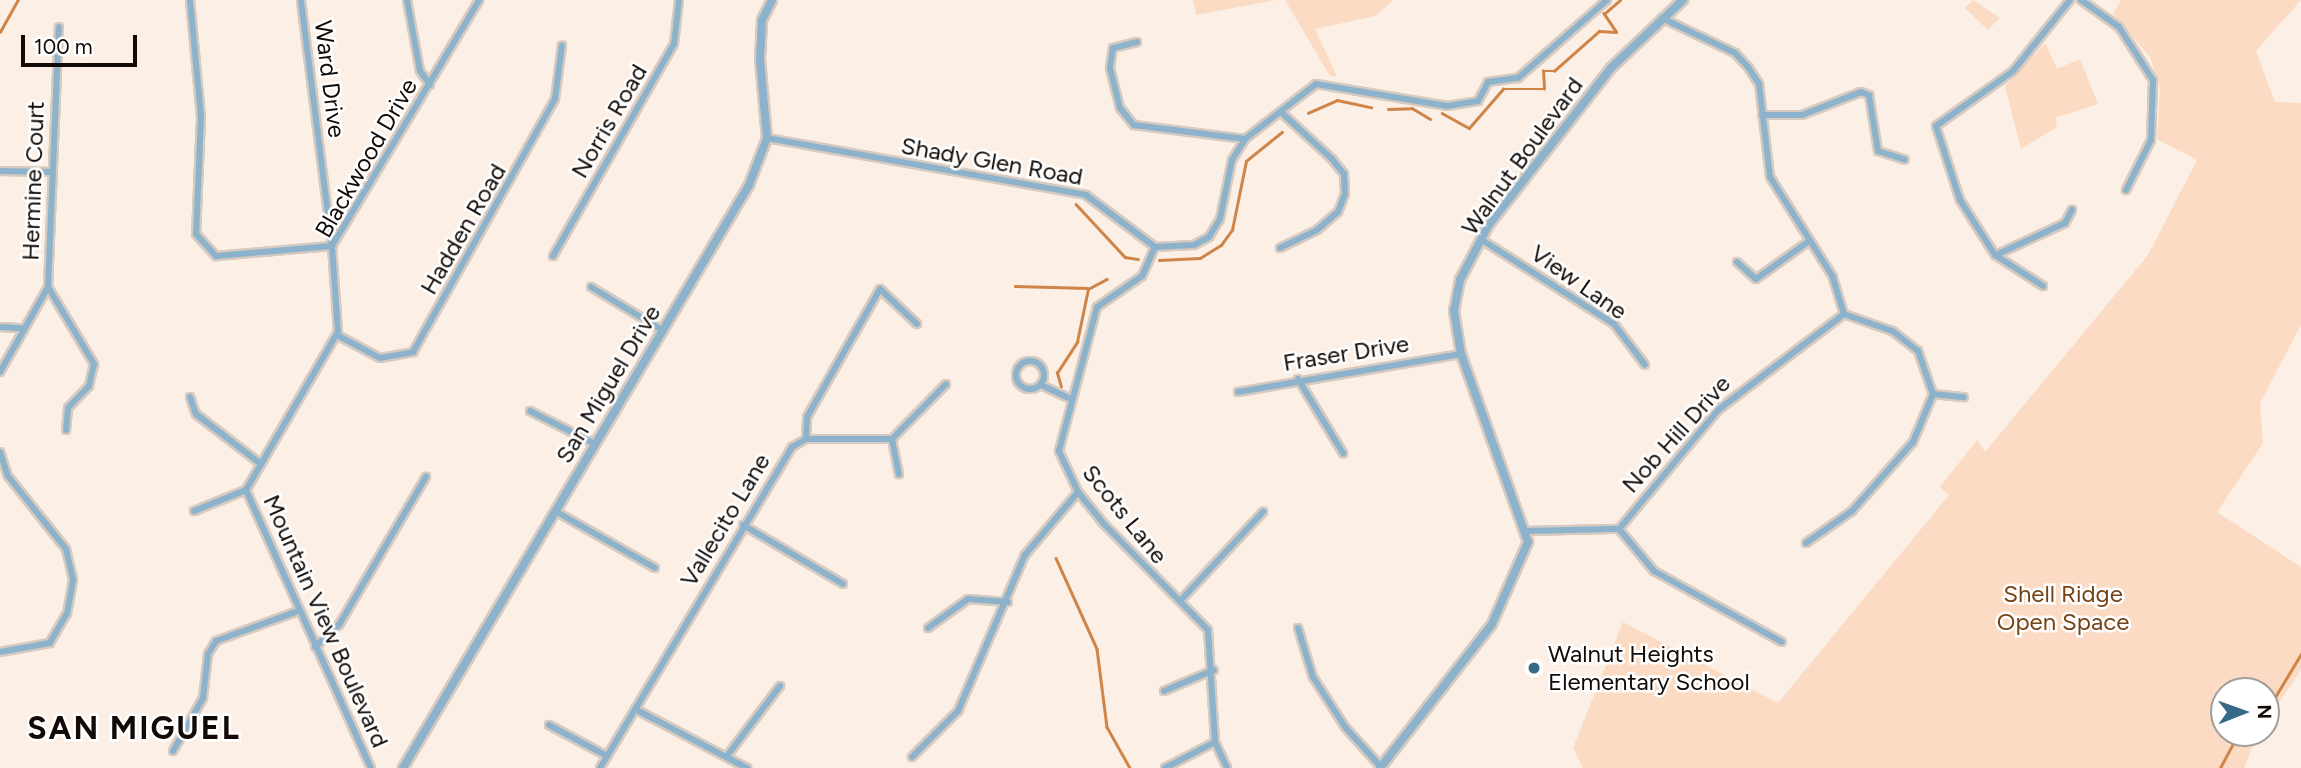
<!DOCTYPE html>
<style>
body{margin:0}
#map{position:relative;width:2301px;height:768px;overflow:hidden;background:#fcefe5;font-family:Figtree,sans-serif}
div>[style]{position:absolute}
.green>*{inset:0;background:#fbdbc3}
.stream>*{height:2.5px;margin:-1.25px;padding:0 1.25px;transform-origin:1.25px;border-radius:1.25px;background:#cf8448}
.roads{filter:drop-shadow(2px 0 #d6cac1) drop-shadow(-2px 0 #d6cac1) drop-shadow(0 2px #d6cac1) drop-shadow(0 -2px #d6cac1)}
.minor>*{height:6px;margin:-3px;padding:0 3px;transform-origin:3px;border-radius:3px;background:#8cb3cb}
.minor>.ring{margin:-3px;padding:0;box-sizing:content-box;background:none;border:6px solid #8cb3cb;border-radius:50%}
.tertiary>*{height:8px;margin:-4px;padding:0 4px;transform-origin:4px;border-radius:4px;background:#8cb3cb}
.dots>*{width:19px;height:19px;translate:-50% -50%;box-sizing:border-box;border:4px solid #fff;border-radius:50%}
span{translate:-50% -50%;white-space:nowrap;text-align:center;line-height:1.15;-webkit-text-stroke:5px #fff;paint-order:stroke}
.street-label{font-size:24px;color:#110a06}
.park-label{font-size:24px;color:#764317}
.poi-label{font-size:24px;color:#110a06}
.left{translate:0 -50%;text-align:left}
.district-label{font-size:32px;color:#110a06;font-weight:700;letter-spacing:2px}
.north{position:absolute;left:2210px;top:677px;width:70px;height:70px;box-sizing:border-box;background:#fff;border:2px solid #a09d9b;border-radius:50%;rotate:89deg;font-size:19px;font-weight:700;line-height:28px;text-align:center;color:#110a06}
.north::after{content:'';display:block;margin:auto;width:24px;height:32px;background:#366a87;clip-path:polygon(50% 0,100% 100%,50% 72%,0 100%)}
.scale{position:absolute;left:21px;top:35px;width:116px;height:32px;box-sizing:border-box;border:4px solid #110a06;border-top:0;padding-left:9px;font-size:21px;line-height:24px;white-space:nowrap;color:#110a06;-webkit-text-stroke:5px #fff;paint-order:stroke}
</style>
<div id="map">
<div class="green">
<i style="clip-path:polygon(1193px 0,1276px 0,1196px 15px)"></i>
<i style="clip-path:polygon(1285px 0,1393px 0,1376px 16px,1315px 29px,1337px 76px,1330px 76px)"></i>
<i style="clip-path:polygon(1973px 0,2000px 18px,1988px 30px,1965px 8px)"></i>
<i style="clip-path:polygon(2121px 0,2301px 0,2256px 51px,2275px 102px,2301px 103px,2301px 325px,2260px 403px,2263px 443px,2217px 512px,2301px 567px,2301px 670px,2266px 722px,2266px 691px,2224px 691px,2224px 733px,2258px 733px,2244px 768px,1583px 768px,1573px 748px,1623px 622px,1778px 703px,1949px 495px,1940px 487px,1977px 440px,1985px 452px,2148px 255px,2197px 160px,2157px 139px,2160px 88px,2150px 57px,2113px 14px)"></i>
<i style="clip-path:polygon(2045px 43px,2057px 69px,2080px 59px,2098px 104px,2055px 118px,2057px 127px,2021px 149px,2005px 86px)"></i>
</div>
<div class="stream">
<i style="left:0;top:32px;width:37px;rotate:-61deg"></i>
<i style="left:1388px;top:109px;width:24px;rotate:-2deg"></i>
<i style="left:1412px;top:108px;width:21px;rotate:31deg"></i>
<i style="left:1308px;top:113px;width:32px;rotate:-24deg"></i>
<i style="left:1337px;top:100px;width:35px;rotate:12deg"></i>
<i style="left:1442px;top:113px;width:31px;rotate:29deg"></i>
<i style="left:1469px;top:128px;width:52px;rotate:-48.9deg"></i>
<i style="left:1503px;top:89px;width:41px"></i>
<i style="left:1544px;top:89px;width:18px;rotate:-93deg"></i>
<i style="left:1543px;top:71px;width:11px"></i>
<i style="left:1554px;top:71px;width:60px;rotate:-41.6deg"></i>
<i style="left:1599px;top:31px;width:17px;rotate:3deg"></i>
<i style="left:1616px;top:32px;width:22px;rotate:-124deg"></i>
<i style="left:1604px;top:14px;width:21px;rotate:-41deg"></i>
<i style="left:1076px;top:204px;width:72px;rotate:47.2deg"></i>
<i style="left:1125px;top:257px;width:13px;rotate:9deg"></i>
<i style="left:1159px;top:260px;width:41px;rotate:-2.8deg"></i>
<i style="left:1200px;top:258px;width:25px;rotate:-32deg"></i>
<i style="left:1221px;top:245px;width:19px;rotate:-54deg"></i>
<i style="left:1232px;top:230px;width:70px;rotate:-78.5deg"></i>
<i style="left:1246px;top:161px;width:46px;rotate:-38.9deg"></i>
<i style="left:1015px;top:286px;width:72px;rotate:1.6deg"></i>
<i style="left:1061px;top:387px;width:15px;rotate:-106deg"></i>
<i style="left:1057px;top:373px;width:37px;rotate:-57deg"></i>
<i style="left:1077px;top:342px;width:54px;rotate:-78.3deg"></i>
<i style="left:1088px;top:289px;width:21px;rotate:-28deg"></i>
<i style="left:1056px;top:558px;width:100px;rotate:65.7deg"></i>
<i style="left:1097px;top:649px;width:79px;rotate:82.7deg"></i>
<i style="left:1107px;top:727px;width:47px;rotate:60.7deg"></i>
<i style="left:2266px;top:712px;width:68px;rotate:-58.9deg"></i>
<i style="left:2220px;top:768px;width:40px;rotate:-62deg"></i>
</div>
<div class="roads">
<div class="minor">
<i style="left:190px;top:0;width:118px;rotate:84.6deg"></i>
<i style="left:201px;top:117px;width:117px;rotate:92.4deg"></i>
<i style="left:196px;top:234px;width:30px;rotate:48deg"></i>
<i style="left:216px;top:256px;width:116px;rotate:-4.9deg"></i>
<i style="left:332px;top:246px;width:248px;rotate:-97.2deg"></i>
<i style="left:407px;top:0;width:72px;rotate:79.6deg"></i>
<i style="left:420px;top:71px;width:17px;rotate:54deg"></i>
<i style="left:2081px;top:0;width:47px;rotate:35.4deg"></i>
<i style="left:2119px;top:27px;width:63px;rotate:57.3deg"></i>
<i style="left:2153px;top:80px;width:60px;rotate:91.9deg"></i>
<i style="left:2151px;top:140px;width:56px;rotate:116.6deg"></i>
<i style="left:1137px;top:42px;width:25px;rotate:166deg"></i>
<i style="left:1113px;top:48px;width:20px;rotate:99deg"></i>
<i style="left:1110px;top:68px;width:41px;rotate:76deg"></i>
<i style="left:1120px;top:108px;width:22px;rotate:51deg"></i>
<i style="left:1134px;top:125px;width:112px;rotate:7.2deg"></i>
<i style="left:1762px;top:115px;width:40px"></i>
<i style="left:1802px;top:115px;width:63px;rotate:-21.3deg"></i>
<i style="left:1861px;top:92px;width:9px;rotate:21deg"></i>
<i style="left:1869px;top:95px;width:57px;rotate:80.9deg"></i>
<i style="left:1878px;top:151px;width:28px;rotate:18deg"></i>
<i style="left:767px;top:138px;width:324px;rotate:10.1deg"></i>
<i style="left:1086px;top:195px;width:86px;rotate:37deg"></i>
<i style="left:1155px;top:247px;width:39px;rotate:-3deg"></i>
<i style="left:1194px;top:245px;width:17px;rotate:-28deg"></i>
<i style="left:1209px;top:237px;width:21px;rotate:-59deg"></i>
<i style="left:1220px;top:219px;width:60px;rotate:-78.5deg"></i>
<i style="left:1232px;top:160px;width:25px;rotate:-58deg"></i>
<i style="left:1245px;top:139px;width:90px;rotate:-37.8deg"></i>
<i style="left:1316px;top:84px;width:133px;rotate:9.5deg"></i>
<i style="left:1447px;top:106px;width:31px;rotate:-9deg"></i>
<i style="left:1478px;top:101px;width:21px;rotate:-62deg"></i>
<i style="left:1488px;top:82px;width:30px;rotate:-8deg"></i>
<i style="left:1518px;top:78px;width:118px;rotate:-41.2deg"></i>
<i style="left:0;top:171px;width:52px;rotate:1.1deg"></i>
<i style="left:1482px;top:240px;width:156px;rotate:32.5deg"></i>
<i style="left:1614px;top:324px;width:51px;rotate:52.9deg"></i>
<i style="left:1155px;top:247px;width:32px;rotate:114deg"></i>
<i style="left:1142px;top:276px;width:55px;rotate:145.4deg"></i>
<i style="left:1097px;top:307px;width:149px;rotate:104.8deg"></i>
<i style="left:1059px;top:451px;width:45px;rotate:65.1deg"></i>
<i style="left:1078px;top:492px;width:41px;rotate:50.9deg"></i>
<i style="left:1104px;top:524px;width:148px;rotate:45.5deg"></i>
<i style="left:1208px;top:630px;width:112px;rotate:86.4deg"></i>
<i style="left:1215px;top:742px;width:29px;rotate:65deg"></i>
<i style="left:1280px;top:248px;width:41px;rotate:-25.9deg"></i>
<i style="left:1317px;top:230px;width:28px;rotate:-41deg"></i>
<i style="left:1338px;top:212px;width:19px;rotate:-69deg"></i>
<i style="left:1345px;top:194px;width:20px;rotate:-93deg"></i>
<i style="left:1344px;top:174px;width:19px;rotate:-129deg"></i>
<i style="left:1332px;top:159px;width:68px;rotate:-137.4deg"></i>
<i style="left:1996px;top:255px;width:76px;rotate:-24.9deg"></i>
<i style="left:2065px;top:223px;width:15px;rotate:-62deg"></i>
<i style="left:553px;top:256px;width:244px;rotate:-60.3deg"></i>
<i style="left:674px;top:44px;width:44px;rotate:-83.5deg"></i>
<i style="left:1737px;top:262px;width:25px;rotate:42deg"></i>
<i style="left:1756px;top:279px;width:65px;rotate:-35.6deg"></i>
<i style="left:2043px;top:286px;width:57px;rotate:-147.1deg"></i>
<i style="left:1995px;top:255px;width:65px;rotate:-122.5deg"></i>
<i style="left:1960px;top:200px;width:78px;rotate:-108deg"></i>
<i style="left:1936px;top:126px;width:95px;rotate:-35.5deg"></i>
<i style="left:2013px;top:71px;width:91px;rotate:-51.2deg"></i>
<i style="left:48px;top:287px;width:90px;rotate:59.1deg"></i>
<i style="left:94px;top:364px;width:23px;rotate:103deg"></i>
<i style="left:89px;top:386px;width:30px;rotate:134deg"></i>
<i style="left:68px;top:408px;width:22px;rotate:95deg"></i>
<i style="left:591px;top:287px;width:83px;rotate:31.2deg"></i>
<i style="left:0;top:327px;width:22px;rotate:3deg"></i>
<i style="left:337px;top:335px;width:49px;rotate:28.1deg"></i>
<i style="left:380px;top:358px;width:34px;rotate:-10deg"></i>
<i style="left:413px;top:352px;width:290px;rotate:-60.7deg"></i>
<i style="left:555px;top:99px;width:54px;rotate:-82.6deg"></i>
<i class="ring" style="left:1016px;top:361px;width:22px;height:22px"></i>
<i style="left:0;top:372px;width:98px;rotate:-60.5deg"></i>
<i style="left:48px;top:287px;width:260px;rotate:-87.6deg"></i>
<i style="left:1298px;top:379px;width:87px;rotate:58.7deg"></i>
<i style="left:1041px;top:385px;width:33px;rotate:25deg"></i>
<i style="left:1238px;top:392px;width:226px;rotate:-9.7deg"></i>
<i style="left:1933px;top:394px;width:31px;rotate:6deg"></i>
<i style="left:190px;top:397px;width:18px;rotate:71deg"></i>
<i style="left:196px;top:414px;width:82px;rotate:37.6deg"></i>
<i style="left:530px;top:411px;width:73px;rotate:26.9deg"></i>
<i style="left:806px;top:439px;width:22px;rotate:-87deg"></i>
<i style="left:807px;top:417px;width:147px;rotate:-60.3deg"></i>
<i style="left:880px;top:289px;width:51px;rotate:43.4deg"></i>
<i style="left:892px;top:439px;width:36px;rotate:79deg"></i>
<i style="left:0;top:452px;width:25px;rotate:72deg"></i>
<i style="left:8px;top:476px;width:93px;rotate:51.5deg"></i>
<i style="left:66px;top:549px;width:32px;rotate:77deg"></i>
<i style="left:73px;top:580px;width:34px;rotate:100deg"></i>
<i style="left:67px;top:613px;width:34px;rotate:120deg"></i>
<i style="left:50px;top:643px;width:51px;rotate:169.8deg"></i>
<i style="left:246px;top:490px;width:183px;rotate:-59.8deg"></i>
<i style="left:338px;top:332px;width:86px;rotate:-94deg"></i>
<i style="left:332px;top:246px;width:287px;rotate:-59.1deg"></i>
<i style="left:246px;top:490px;width:305px;rotate:65.8deg"></i>
<i style="left:194px;top:511px;width:56px;rotate:-22deg"></i>
<i style="left:555px;top:511px;width:115px;rotate:29.7deg"></i>
<i style="left:743px;top:525px;width:116px;rotate:30.5deg"></i>
<i style="left:1619px;top:529px;width:55px;rotate:50.2deg"></i>
<i style="left:1654px;top:571px;width:146px;rotate:29deg"></i>
<i style="left:1528px;top:531px;width:91px;rotate:-1.3deg"></i>
<i style="left:1619px;top:529px;width:155px;rotate:-50.2deg"></i>
<i style="left:1718px;top:410px;width:158px;rotate:-37.3deg"></i>
<i style="left:1844px;top:314px;width:39px;rotate:-107deg"></i>
<i style="left:1833px;top:277px;width:118px;rotate:-122.2deg"></i>
<i style="left:1770px;top:177px;width:94px;rotate:-96.7deg"></i>
<i style="left:1759px;top:84px;width:20px;rotate:-123deg"></i>
<i style="left:1748px;top:67px;width:19px;rotate:-133deg"></i>
<i style="left:1735px;top:53px;width:81px;rotate:-154.4deg"></i>
<i style="left:1806px;top:543px;width:56px;rotate:-34.8deg"></i>
<i style="left:1852px;top:511px;width:92px;rotate:-48.5deg"></i>
<i style="left:1913px;top:442px;width:52px;rotate:-67.4deg"></i>
<i style="left:1933px;top:394px;width:46px;rotate:-109.2deg"></i>
<i style="left:1918px;top:351px;width:33px;rotate:-142deg"></i>
<i style="left:1892px;top:331px;width:51px;rotate:-160.5deg"></i>
<i style="left:1180px;top:601px;width:122px;rotate:-47deg"></i>
<i style="left:928px;top:628px;width:49px;rotate:-35.9deg"></i>
<i style="left:968px;top:599px;width:40px;rotate:4.3deg"></i>
<i style="left:1298px;top:628px;width:51px;rotate:73deg"></i>
<i style="left:1313px;top:677px;width:59px;rotate:57.4deg"></i>
<i style="left:1345px;top:727px;width:54px;rotate:48deg"></i>
<i style="left:315px;top:647px;width:33px;rotate:-43deg"></i>
<i style="left:339px;top:625px;width:172px;rotate:-59.6deg"></i>
<i style="left:1164px;top:691px;width:54px;rotate:-22.8deg"></i>
<i style="left:635px;top:709px;width:127px;rotate:27.8deg"></i>
<i style="left:549px;top:725px;width:66px;rotate:28.1deg"></i>
<i style="left:173px;top:751px;width:61px;rotate:-60.5deg"></i>
<i style="left:203px;top:698px;width:44px;rotate:-83.5deg"></i>
<i style="left:208px;top:654px;width:15px;rotate:-58deg"></i>
<i style="left:216px;top:641px;width:87px;rotate:-20.1deg"></i>
<i style="left:727px;top:756px;width:88px;rotate:-52.9deg"></i>
<i style="left:912px;top:757px;width:65px;rotate:-45deg"></i>
<i style="left:958px;top:711px;width:170px;rotate:-66.8deg"></i>
<i style="left:1025px;top:555px;width:82px;rotate:-49.9deg"></i>
<i style="left:600px;top:768px;width:374px;rotate:-59.1deg"></i>
<i style="left:792px;top:447px;width:16px;rotate:-30deg"></i>
<i style="left:806px;top:439px;width:86px"></i>
<i style="left:892px;top:439px;width:77px;rotate:-45.5deg"></i>
<i style="left:1165px;top:768px;width:56px;rotate:-27.5deg"></i>
</div>
<div class="tertiary">
<i style="left:403px;top:768px;width:678px;rotate:-59.31deg"></i>
<i style="left:749px;top:185px;width:50px;rotate:-69deg"></i>
<i style="left:767px;top:138px;width:79px;rotate:-95.1deg"></i>
<i style="left:760px;top:59px;width:39px;rotate:-87deg"></i>
<i style="left:762px;top:20px;width:22px;rotate:-63deg"></i>
<i style="left:1380px;top:768px;width:182px;rotate:-52.1deg"></i>
<i style="left:1492px;top:624px;width:90px;rotate:-66.3deg"></i>
<i style="left:1528px;top:542px;width:200px;rotate:-109.6deg"></i>
<i style="left:1461px;top:354px;width:44px;rotate:-99.2deg"></i>
<i style="left:1454px;top:311px;width:32px;rotate:-79deg"></i>
<i style="left:1460px;top:280px;width:61px;rotate:-62.6deg"></i>
<i style="left:1488px;top:226px;width:200px;rotate:-52.1deg"></i>
<i style="left:1611px;top:68px;width:99px;rotate:-43.4deg"></i>
</div>
</div>
<div class="dots">
<i style="left:1534px;top:668px;background:#366a87"></i>
</div>
<div class="street-label">
<span style="left:330px;top:79px;rotate:83deg">Ward Drive</span>
<span style="left:609px;top:121px;rotate:-60deg">Norris Road</span>
<span style="left:1522px;top:156px;rotate:-54deg">Walnut Boulevard</span>
<span style="left:366px;top:158px;rotate:-60deg">Blackwood Drive</span>
<span style="left:992px;top:161px;rotate:10deg">Shady Glen Road</span>
<span style="left:33px;top:181px;rotate:-88deg">Hermine Court</span>
<span style="left:463px;top:229px;rotate:-60deg">Hadden Road</span>
<span style="left:1579px;top:282px;rotate:35deg">View Lane</span>
<span style="left:1346px;top:353px;rotate:-9deg">Fraser Drive</span>
<span style="left:608px;top:384px;rotate:-59deg">San Miguel Drive</span>
<span style="left:1676px;top:434px;rotate:-48deg">Nob Hill Drive</span>
<span style="left:1125px;top:514px;rotate:51deg">Scots Lane</span>
<span style="left:725px;top:520px;rotate:-59deg">Vallecito Lane</span>
<span style="left:326px;top:621px;rotate:66deg">Mountain View Boulevard</span>
</div>
<div class="park-label">
<span style="left:2063px;top:608px">Shell Ridge<br>Open Space</span>
</div>
<div class="poi-label">
<span class="left" style="left:1548px;top:668px">Walnut Heights<br>Elementary School</span>
</div>
<div class="district-label">
<span style="left:134px;top:728px">SAN MIGUEL</span>
</div>
<div class="north">N</div>
<div class="scale">100 m</div>
</div>
